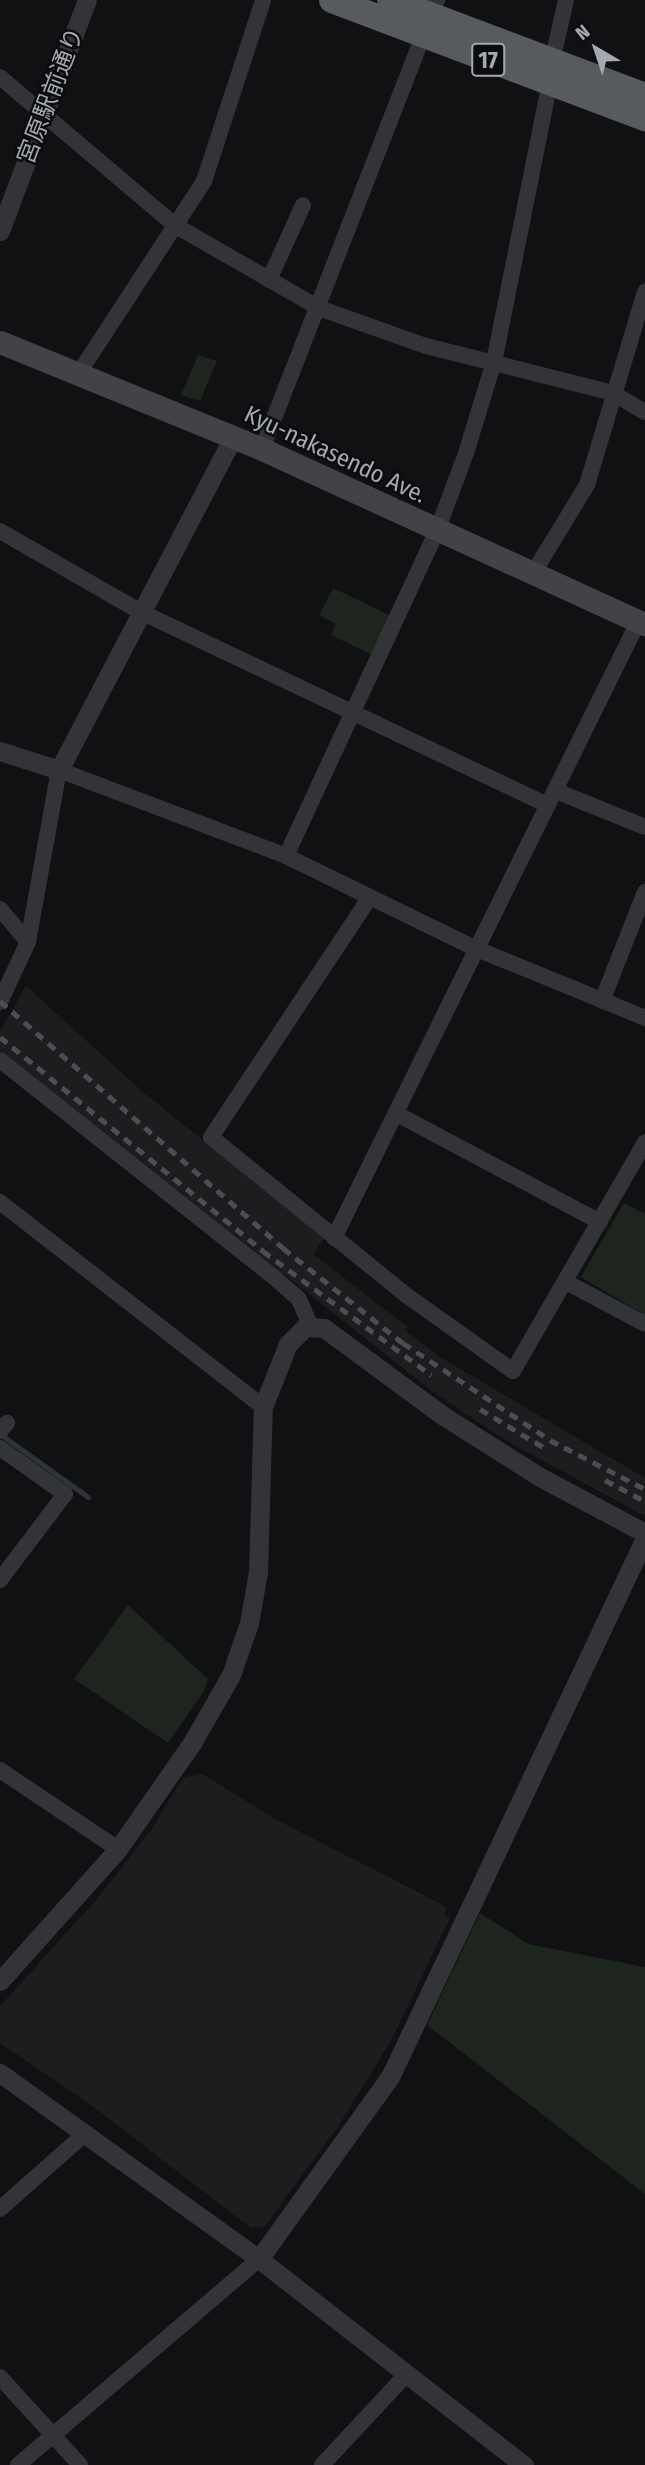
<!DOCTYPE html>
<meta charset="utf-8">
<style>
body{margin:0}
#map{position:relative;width:645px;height:2465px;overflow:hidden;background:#111113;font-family:"Fira Sans Condensed","Noto Sans JP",sans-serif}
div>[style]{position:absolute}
.built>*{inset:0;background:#1d1d20}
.green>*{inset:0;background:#1e251f}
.stream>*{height:5px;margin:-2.5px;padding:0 2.5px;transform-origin:2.5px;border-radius:2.5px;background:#2c343a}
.minor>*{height:16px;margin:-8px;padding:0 8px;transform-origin:8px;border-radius:8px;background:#333437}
.tertiary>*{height:19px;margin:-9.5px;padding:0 9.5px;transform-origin:9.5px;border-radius:9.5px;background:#333437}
.secondary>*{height:23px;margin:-11.5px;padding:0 11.5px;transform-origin:11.5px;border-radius:11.5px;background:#414347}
.trunk>*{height:26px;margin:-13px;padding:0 13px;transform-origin:13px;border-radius:13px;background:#575a5f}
.rail>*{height:5px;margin-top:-2.5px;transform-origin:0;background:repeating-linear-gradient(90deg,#4c4e52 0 9px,transparent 0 16px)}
span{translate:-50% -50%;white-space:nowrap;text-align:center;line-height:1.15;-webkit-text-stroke:5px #0c0c0e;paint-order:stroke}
.shield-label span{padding:2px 5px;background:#0c0c0e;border:2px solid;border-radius:5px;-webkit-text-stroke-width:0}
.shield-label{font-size:23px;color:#a4a9b2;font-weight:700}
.street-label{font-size:24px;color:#a4a9b2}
.north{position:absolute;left:561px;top:14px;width:70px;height:70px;-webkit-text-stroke:5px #0c0c0e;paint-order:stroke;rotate:321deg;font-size:19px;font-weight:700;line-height:28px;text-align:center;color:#a4a9b2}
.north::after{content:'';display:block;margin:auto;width:24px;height:32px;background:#a4a9b2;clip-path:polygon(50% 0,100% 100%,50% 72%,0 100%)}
</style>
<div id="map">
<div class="built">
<i style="clip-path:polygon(26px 986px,143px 1092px,325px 1238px,313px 1254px,408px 1327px,406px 1331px,440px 1357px,645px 1478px,645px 1516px,505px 1440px,432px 1391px,0 1050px,0 1031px)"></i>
<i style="clip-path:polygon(203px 1774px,273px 1818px,447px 1907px,444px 1914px,450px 1918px,392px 2039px,339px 2125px,265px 2226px,251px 2228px,91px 2105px,0 2043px,0 2006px,97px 1899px,151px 1830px,183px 1778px)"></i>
</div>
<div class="green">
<i style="clip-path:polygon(198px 355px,217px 361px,200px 401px,181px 395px)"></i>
<i style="clip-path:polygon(333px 588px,391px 616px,372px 655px,331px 635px,336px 624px,319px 615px)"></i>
<i style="clip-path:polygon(624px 1203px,645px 1214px,645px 1315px,581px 1277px)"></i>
<i style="clip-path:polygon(128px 1605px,208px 1679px,204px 1691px,168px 1743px,74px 1679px)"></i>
<i style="clip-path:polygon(480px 1913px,528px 1944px,645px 1967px,645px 2194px,427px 2025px)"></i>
</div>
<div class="stream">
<i style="left:0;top:1434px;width:108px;rotate:35.6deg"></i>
</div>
<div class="minor">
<i style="left:552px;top:62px;width:64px;rotate:-77.3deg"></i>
<i style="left:0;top:77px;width:231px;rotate:40.3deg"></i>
<i style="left:176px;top:226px;width:165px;rotate:29.8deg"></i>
<i style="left:319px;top:308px;width:114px;rotate:19.6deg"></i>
<i style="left:426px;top:346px;width:193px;rotate:14.1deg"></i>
<i style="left:613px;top:393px;width:37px;rotate:31deg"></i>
<i style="left:269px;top:280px;width:82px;rotate:-65.6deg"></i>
<i style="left:77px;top:376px;width:233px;rotate:-56.9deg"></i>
<i style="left:204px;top:181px;width:190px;rotate:-71.9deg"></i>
<i style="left:262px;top:449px;width:482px;rotate:-68.7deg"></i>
<i style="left:0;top:531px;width:163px;rotate:29.9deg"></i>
<i style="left:141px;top:612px;width:450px;rotate:25.4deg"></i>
<i style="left:532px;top:575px;width:105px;rotate:-58.6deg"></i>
<i style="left:587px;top:485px;width:202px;rotate:-73.3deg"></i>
<i style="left:556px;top:791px;width:96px;rotate:22deg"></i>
<i style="left:286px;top:856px;width:358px;rotate:-65.1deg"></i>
<i style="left:437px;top:531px;width:83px;rotate:-69.6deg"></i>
<i style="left:466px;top:453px;width:95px;rotate:-72.9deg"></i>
<i style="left:494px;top:362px;width:285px;rotate:-78.7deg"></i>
<i style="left:370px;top:897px;width:288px;rotate:123.5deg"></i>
<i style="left:211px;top:1137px;width:251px;rotate:39deg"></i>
<i style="left:406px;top:1295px;width:131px;rotate:35.4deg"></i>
<i style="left:513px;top:1371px;width:264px;rotate:-60deg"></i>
<i style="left:0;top:909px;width:43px;rotate:49.7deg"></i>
<i style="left:602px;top:1001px;width:117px;rotate:-68.5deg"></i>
<i style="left:0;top:1002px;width:66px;rotate:-65deg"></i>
<i style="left:28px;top:942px;width:175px;rotate:-79.8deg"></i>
<i style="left:59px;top:770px;width:243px;rotate:20.7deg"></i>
<i style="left:286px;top:856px;width:212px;rotate:26deg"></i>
<i style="left:477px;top:949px;width:182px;rotate:22.3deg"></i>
<i style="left:0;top:1060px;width:352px;rotate:38.4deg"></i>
<i style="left:276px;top:1279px;width:30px;rotate:41deg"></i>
<i style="left:299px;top:1299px;width:28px;rotate:67deg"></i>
<i style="left:397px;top:1114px;width:230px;rotate:28deg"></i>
<i style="left:0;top:1202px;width:333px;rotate:37.9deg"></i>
<i style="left:334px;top:1238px;width:687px;rotate:-63.73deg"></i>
<i style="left:566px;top:1282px;width:89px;rotate:28deg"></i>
<i style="left:0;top:1431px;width:11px;rotate:-49deg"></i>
<i style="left:0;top:1448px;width:80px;rotate:35.3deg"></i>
<i style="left:65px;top:1494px;width:108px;rotate:127.1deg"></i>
<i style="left:0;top:1770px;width:142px;rotate:33.8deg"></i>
<i style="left:0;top:2209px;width:115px;rotate:-41.5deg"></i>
<i style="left:0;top:2377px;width:119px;rotate:47.7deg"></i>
<i style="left:18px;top:2465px;width:317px;rotate:-40.5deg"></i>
<i style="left:322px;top:2465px;width:123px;rotate:-47deg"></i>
</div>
<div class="tertiary">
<i style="left:0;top:231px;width:247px;rotate:-69.4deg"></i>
<i style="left:0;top:751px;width:62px;rotate:17.9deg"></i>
<i style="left:59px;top:770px;width:376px;rotate:-62.4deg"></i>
<i style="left:0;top:1981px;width:177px;rotate:-48.2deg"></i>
<i style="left:118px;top:1849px;width:129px;rotate:-55.1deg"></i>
<i style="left:192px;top:1743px;width:78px;rotate:-60.2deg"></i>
<i style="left:231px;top:1675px;width:55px;rotate:-70.9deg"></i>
<i style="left:249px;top:1623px;width:52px;rotate:-80deg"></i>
<i style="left:258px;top:1572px;width:165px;rotate:-88.3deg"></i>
<i style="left:263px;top:1407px;width:68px;rotate:-68.4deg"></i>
<i style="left:288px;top:1344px;width:24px;rotate:-45deg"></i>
<i style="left:305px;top:1327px;width:19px;rotate:3deg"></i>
<i style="left:324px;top:1328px;width:147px;rotate:36.4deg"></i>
<i style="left:442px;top:1415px;width:116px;rotate:32.3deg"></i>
<i style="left:540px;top:1477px;width:119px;rotate:28.1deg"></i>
<i style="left:0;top:2073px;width:319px;rotate:35.7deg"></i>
<i style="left:259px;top:2259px;width:336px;rotate:37.9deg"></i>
<i style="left:259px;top:2259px;width:224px;rotate:-54.3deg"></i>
<i style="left:390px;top:2077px;width:596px;rotate:-64.68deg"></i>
</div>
<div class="secondary">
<i style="left:0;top:342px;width:283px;rotate:22.2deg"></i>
<i style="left:262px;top:449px;width:421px;rotate:24.6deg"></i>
</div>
<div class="trunk">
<i style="left:332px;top:0;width:335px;rotate:20.7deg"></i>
<i style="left:390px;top:0;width:272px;rotate:20.6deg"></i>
</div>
<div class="rail">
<i style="left:0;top:1001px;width:376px;rotate:41.1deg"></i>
<i style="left:283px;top:1248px;width:153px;rotate:38.4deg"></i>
<i style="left:403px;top:1343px;width:176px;rotate:33.4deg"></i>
<i style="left:550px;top:1440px;width:107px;rotate:27.3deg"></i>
<i style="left:0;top:1037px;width:339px;rotate:39.1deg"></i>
<i style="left:263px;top:1251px;width:209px;rotate:36.4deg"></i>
<i style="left:480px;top:1409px;width:74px;rotate:31.1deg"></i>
<i style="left:605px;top:1480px;width:45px;rotate:27.7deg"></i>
</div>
<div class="shield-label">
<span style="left:488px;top:60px">17</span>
</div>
<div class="street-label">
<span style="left:51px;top:96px;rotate:-69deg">宮原駅前通り</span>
<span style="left:335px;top:455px;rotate:25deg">Kyu-nakasendo Ave.</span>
</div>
<div class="north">N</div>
</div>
